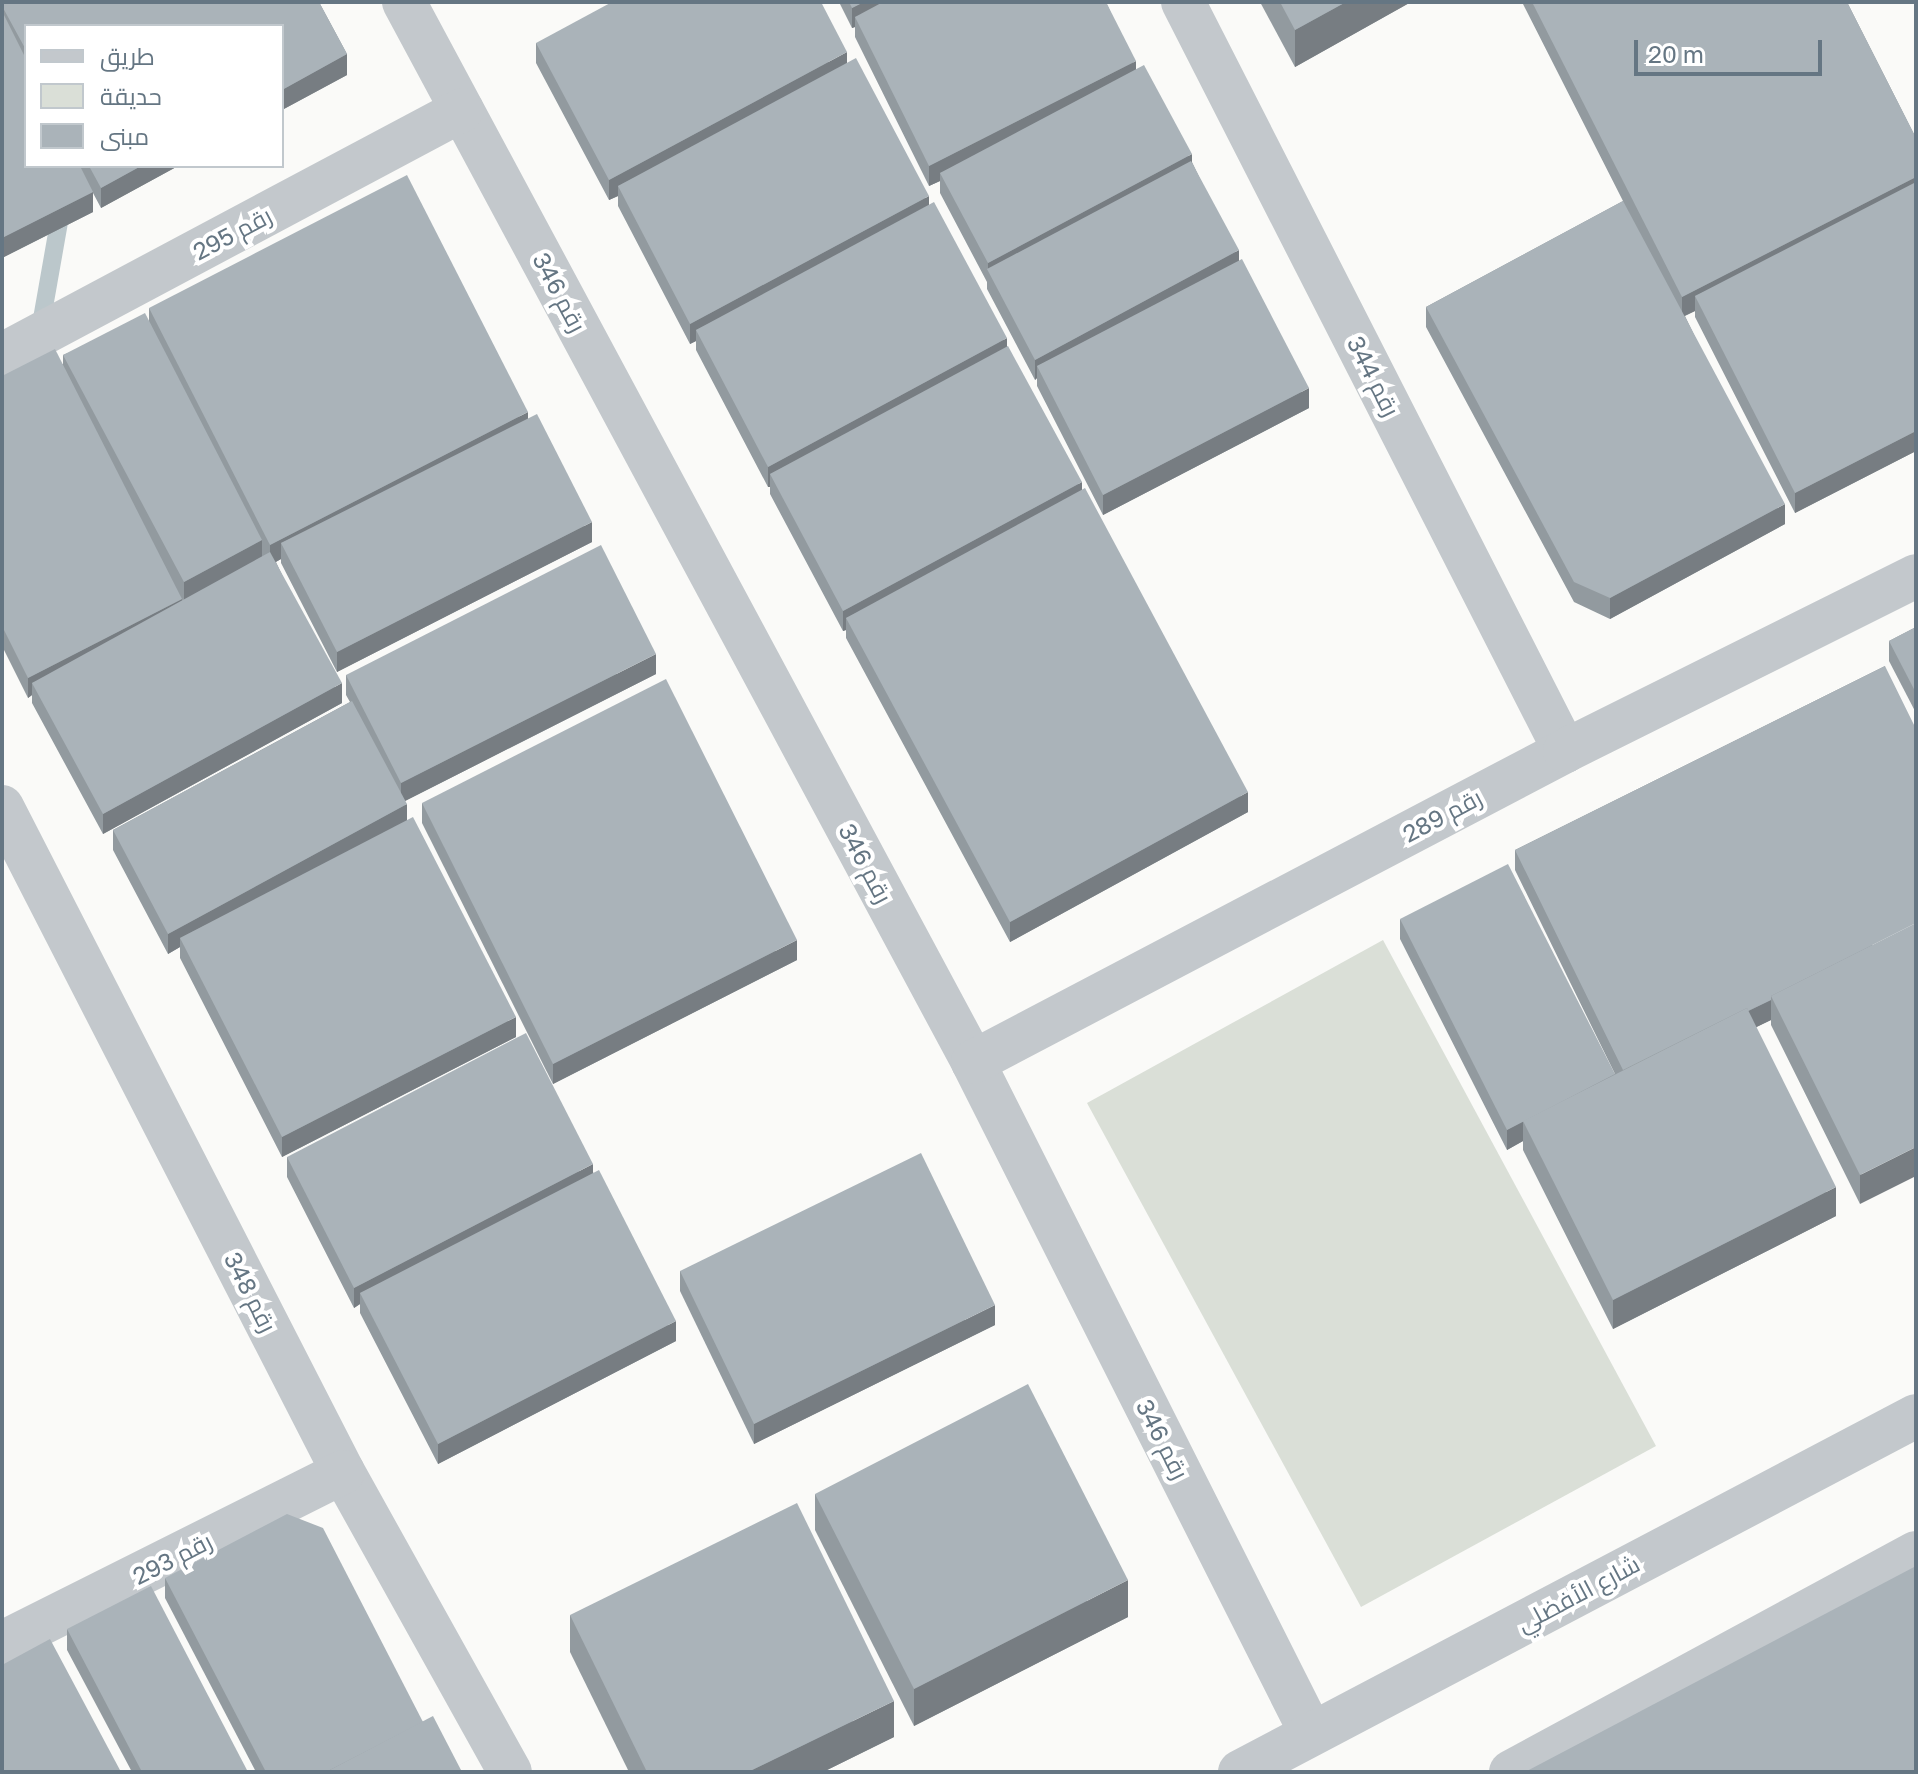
<!DOCTYPE html>
<meta charset="utf-8">
<style>
body{margin:0}
#map{position:relative;width:1918px;height:1774px;overflow:hidden;background:#fafaf8;font-family:"Golos Text",Cairo,sans-serif}
div>[style]{position:absolute}
.green>*{inset:0;background:#dadfd7}
.stream>*{height:18px;margin:-9px;padding:0 9px;transform-origin:9px;border-radius:9px;background:#bbc7cb}
.minor>*{height:44px;margin:-22px;padding:0 22px;transform-origin:22px;border-radius:22px;background:#c3c8cc}
.wall>*{inset:0;background:#929a9f}
.shaded-wall>*{inset:0;background:#777d82}
.building>*{inset:0;background:#aab3b9}
span{translate:-50% -50%;white-space:nowrap;text-align:center;line-height:1.15;-webkit-text-stroke:8px #fff;paint-order:stroke}
.street-label{font-size:24px;color:#657683}
.frame{position:absolute;inset:0;border:4px solid #657683;pointer-events:none}
.legend{position:absolute;left:24px;top:24px;width:260px;height:144px;box-sizing:border-box;background:#fff;border:2px solid #c1c8cd;margin:0;padding:10px 14px;list-style:none;font-size:24px;color:#657683}
.legend li{display:flex;align-items:center;gap:16px;height:40px}
.legend b{width:40px;border:2px solid #c1c8cd}
.scale{position:absolute;left:1634px;top:40px;width:188px;height:36px;box-sizing:border-box;border:4px solid #657683;border-top:0;padding-left:10px;font-size:24px;line-height:28px;white-space:nowrap;color:#657683;-webkit-text-stroke:6px #fff;paint-order:stroke}
</style>
<div id="map">
<div class="green">
<i style="clip-path:polygon(1383px 940px,1656px 1446px,1361px 1607px,1087px 1103px)"></i>
</div>
<div class="stream">
<i style="left:40px;top:330px;width:167px;rotate:-80deg"></i>
</div>
<div class="minor">
<i style="left:404px;top:2px;width:1203px;rotate:61.77deg"></i>
<i style="left:973px;top:1062px;width:751px;rotate:63.26deg"></i>
<i style="left:1183px;top:2px;width:841px;rotate:62.98deg"></i>
<i style="left:2px;top:355px;width:521px;rotate:-28.04deg"></i>
<i style="left:2px;top:807px;width:747px;rotate:62.85deg"></i>
<i style="left:343px;top:1472px;width:343px;rotate:60.9deg"></i>
<i style="left:973px;top:1062px;width:669px;rotate:-27.71deg"></i>
<i style="left:1565px;top:751px;width:392px;rotate:-26.5deg"></i>
<i style="left:2px;top:1643px;width:381px;rotate:-26.6deg"></i>
<i style="left:1240px;top:1772px;width:764px;rotate:-27.77deg"></i>
<i style="left:1511px;top:1772px;width:460px;rotate:-28.4deg"></i>
</div>
<div class="wall">
<i style="clip-path:polygon(2px 2px,319px 2px,347px 54px,347px 75px,282px 110px,282px 26px,26px 26px,26px 166px,178px 166px,101px 208px,93px 193px,93px 212px,2px 258px)"></i>
<i style="clip-path:polygon(839px 2px,1106px 2px,1136px 69px,1192px 162px,1309px 408px,1103px 515px,1037px 386px,1037px 378px,1035px 380px,987px 289px,987px 282px,940px 193px,940px 181px,929px 186px,855px 37px,855px 27px,852px 28px)"></i>
<i style="clip-path:polygon(1260px 2px,1411px 2px,1295px 67px)"></i>
<i style="clip-path:polygon(1522px 2px,1847px 2px,1916px 138px,1916px 451px,1795px 513px,1695px 317px,1695px 311px,1685px 316px,1785px 524px,1610px 619px,1574px 602px,1426px 327px,1426px 307px,1623px 201px)"></i>
<i style="clip-path:polygon(536px 43px,847px 63px,929px 205px,1007px 346px,1248px 812px,1010px 942px,846px 638px,846px 630px,843px 631px,770px 494px,770px 487px,768px 487px,696px 350px,696px 341px,690px 344px,618px 206px,618px 196px,609px 200px,536px 63px)"></i>
<i style="clip-path:polygon(149px 308px,528px 419px,592px 542px,337px 672px,281px 563px,281px 559px,276px 562px,342px 703px,103px 834px,32px 703px,32px 695px,28px 698px,2px 646px,2px 376px,63px 364px,63px 355px,149px 321px)"></i>
<i style="clip-path:polygon(1916px 627px,1916px 713px,1889px 661px,1889px 641px)"></i>
<i style="clip-path:polygon(1885px 666px,1860px 1204px,1771px 1025px,1771px 1020px,1756px 1027px,1836px 1216px,1613px 1329px,1523px 1150px,1523px 1141px,1507px 1150px,1400px 939px,1400px 919px,1615px 1074px,1515px 870px,1515px 850px)"></i>
<i style="clip-path:polygon(656px 674px,405px 801px,407px 820px,516px 1037px,282px 1157px,180px 958px,180px 947px,168px 954px,113px 850px,113px 830px,350px 702px,346px 695px,346px 675px)"></i>
<i style="clip-path:polygon(422px 803px,797px 960px,553px 1084px,422px 823px)"></i>
<i style="clip-path:polygon(287px 1157px,593px 1172px,676px 1341px,438px 1464px,360px 1313px,360px 1304px,354px 1308px,287px 1177px)"></i>
<i style="clip-path:polygon(680px 1271px,995px 1325px,754px 1444px,680px 1291px)"></i>
<i style="clip-path:polygon(815px 1494px,1128px 1617px,914px 1726px,815px 1530px)"></i>
<i style="clip-path:polygon(165px 1578px,423px 1722px,462px 1772px,256px 1772px,165px 1598px)"></i>
<i style="clip-path:polygon(570px 1615px,894px 1737px,823px 1772px,629px 1772px,570px 1652px)"></i>
<i style="clip-path:polygon(67px 1629px,248px 1772px,132px 1772px,67px 1650px)"></i>
</div>
<div class="shaded-wall">
<i style="clip-path:polygon(864px 2px,903px 2px,855px 17px,855px 27px,852px 28px,852px 8px)"></i>
<i style="clip-path:polygon(1346px 2px,1411px 2px,1295px 67px,1295px 30px)"></i>
<i style="clip-path:polygon(847px 52px,847px 72px,618px 186px,618px 196px,609px 200px,609px 180px)"></i>
<i style="clip-path:polygon(347px 54px,347px 75px,282px 110px,282px 90px)"></i>
<i style="clip-path:polygon(1136px 61px,1136px 82px,940px 173px,940px 181px,929px 186px,929px 166px)"></i>
<i style="clip-path:polygon(1192px 154px,1192px 174px,988px 271px,988px 263px)"></i>
<i style="clip-path:polygon(141px 166px,178px 166px,101px 208px,101px 188px)"></i>
<i style="clip-path:polygon(1916px 177px,1916px 197px,1695px 296px,1695px 311px,1682px 317px,1682px 297px)"></i>
<i style="clip-path:polygon(93px 192px,93px 212px,2px 258px,2px 238px)"></i>
<i style="clip-path:polygon(929px 196px,929px 216px,696px 330px,696px 341px,690px 344px,690px 324px)"></i>
<i style="clip-path:polygon(1239px 250px,1239px 270px,1037px 366px,1037px 378px,1035px 380px,1035px 360px)"></i>
<i style="clip-path:polygon(1007px 338px,1007px 358px,770px 474px,770px 487px,768px 487px,768px 467px)"></i>
<i style="clip-path:polygon(1309px 388px,1309px 408px,1103px 515px,1103px 495px)"></i>
<i style="clip-path:polygon(528px 412px,528px 432px,281px 543px,281px 559px,270px 565px,270px 545px)"></i>
<i style="clip-path:polygon(1916px 431px,1916px 451px,1795px 513px,1795px 493px)"></i>
<i style="clip-path:polygon(1082px 482px,1082px 502px,846px 618px,846px 630px,843px 631px,843px 611px)"></i>
<i style="clip-path:polygon(1785px 504px,1785px 524px,1610px 619px,1610px 598px)"></i>
<i style="clip-path:polygon(592px 522px,592px 542px,337px 672px,337px 652px)"></i>
<i style="clip-path:polygon(262px 540px,262px 560px,184px 602px,184px 582px)"></i>
<i style="clip-path:polygon(182px 599px,182px 619px,32px 683px,32px 695px,28px 698px,28px 678px)"></i>
<i style="clip-path:polygon(656px 654px,656px 674px,401px 803px,401px 783px)"></i>
<i style="clip-path:polygon(342px 683px,342px 703px,103px 834px,103px 814px)"></i>
<i style="clip-path:polygon(1248px 792px,1248px 812px,1010px 942px,1010px 922px)"></i>
<i style="clip-path:polygon(407px 804px,407px 825px,180px 938px,180px 947px,168px 954px,168px 934px)"></i>
<i style="clip-path:polygon(797px 940px,797px 960px,553px 1084px,553px 1064px)"></i>
<i style="clip-path:polygon(1771px 1000px,1771px 1020px,1624px 1092px,1624px 1072px)"></i>
<i style="clip-path:polygon(516px 1017px,516px 1037px,282px 1157px,282px 1137px)"></i>
<i style="clip-path:polygon(1523px 1121px,1523px 1141px,1507px 1150px,1507px 1130px)"></i>
<i style="clip-path:polygon(1916px 1147px,1916px 1176px,1860px 1204px,1860px 1175px)"></i>
<i style="clip-path:polygon(593px 1164px,593px 1184px,360px 1293px,360px 1304px,354px 1308px,354px 1288px)"></i>
<i style="clip-path:polygon(1836px 1187px,1836px 1216px,1613px 1329px,1613px 1300px)"></i>
<i style="clip-path:polygon(995px 1305px,995px 1325px,754px 1444px,754px 1424px)"></i>
<i style="clip-path:polygon(676px 1321px,676px 1341px,438px 1464px,438px 1444px)"></i>
<i style="clip-path:polygon(1128px 1580px,1128px 1617px,914px 1726px,914px 1689px)"></i>
<i style="clip-path:polygon(894px 1701px,894px 1737px,823px 1772px,748px 1772px)"></i>
</div>
<div class="building">
<i style="clip-path:polygon(2px 2px,319px 2px,347px 54px,282px 90px,282px 26px,26px 26px,26px 50px,2px 6px)"></i>
<i style="clip-path:polygon(612px 2px,821px 2px,847px 52px,609px 180px,536px 43px)"></i>
<i style="clip-path:polygon(849px 2px,864px 2px,852px 8px)"></i>
<i style="clip-path:polygon(883px 2px,1106px 2px,1136px 61px,929px 166px,855px 17px)"></i>
<i style="clip-path:polygon(1280px 2px,1346px 2px,1295px 30px)"></i>
<i style="clip-path:polygon(1532px 2px,1847px 2px,1916px 138px,1916px 177px,1682px 297px)"></i>
<i style="clip-path:polygon(2px 11px,26px 59px,26px 166px,80px 166px,93px 192px,2px 238px)"></i>
<i style="clip-path:polygon(856px 58px,929px 196px,690px 324px,618px 186px)"></i>
<i style="clip-path:polygon(1144px 65px,1192px 154px,988px 263px,940px 173px)"></i>
<i style="clip-path:polygon(1191px 161px,1239px 250px,1035px 360px,987px 269px)"></i>
<i style="clip-path:polygon(89px 166px,141px 166px,101px 188px)"></i>
<i style="clip-path:polygon(407px 175px,528px 412px,270px 545px,149px 308px)"></i>
<i style="clip-path:polygon(1916px 182px,1916px 431px,1795px 493px,1695px 296px)"></i>
<i style="clip-path:polygon(1623px 201px,1785px 504px,1610px 598px,1574px 582px,1426px 307px)"></i>
<i style="clip-path:polygon(934px 202px,1007px 338px,768px 467px,696px 330px)"></i>
<i style="clip-path:polygon(1242px 259px,1309px 388px,1103px 495px,1037px 366px)"></i>
<i style="clip-path:polygon(145px 313px,262px 540px,184px 582px,63px 355px)"></i>
<i style="clip-path:polygon(1008px 346px,1082px 482px,843px 611px,770px 474px)"></i>
<i style="clip-path:polygon(55px 349px,182px 599px,28px 678px,2px 626px,2px 376px)"></i>
<i style="clip-path:polygon(537px 414px,592px 522px,337px 652px,281px 543px)"></i>
<i style="clip-path:polygon(1085px 488px,1248px 792px,1010px 922px,846px 618px)"></i>
<i style="clip-path:polygon(601px 545px,656px 654px,401px 783px,346px 675px)"></i>
<i style="clip-path:polygon(270px 552px,342px 683px,103px 814px,32px 683px)"></i>
<i style="clip-path:polygon(1916px 627px,1916px 693px,1889px 641px)"></i>
<i style="clip-path:polygon(1885px 666px,1916px 729px,1916px 923px,1771px 996px,1771px 1000px,1748px 1011px,1747px 1008px,1623px 1070px,1515px 850px)"></i>
<i style="clip-path:polygon(666px 679px,797px 940px,553px 1064px,422px 803px)"></i>
<i style="clip-path:polygon(352px 701px,407px 804px,168px 934px,113px 830px)"></i>
<i style="clip-path:polygon(413px 817px,516px 1017px,282px 1137px,180px 938px)"></i>
<i style="clip-path:polygon(1508px 864px,1615px 1074px,1507px 1130px,1400px 919px)"></i>
<i style="clip-path:polygon(1916px 923px,1916px 1147px,1860px 1175px,1771px 996px)"></i>
<i style="clip-path:polygon(1747px 1008px,1836px 1187px,1613px 1300px,1523px 1121px)"></i>
<i style="clip-path:polygon(526px 1033px,593px 1164px,354px 1288px,287px 1157px)"></i>
<i style="clip-path:polygon(921px 1153px,995px 1305px,754px 1424px,680px 1271px)"></i>
<i style="clip-path:polygon(599px 1170px,676px 1321px,438px 1444px,360px 1293px)"></i>
<i style="clip-path:polygon(1028px 1384px,1128px 1580px,914px 1689px,815px 1494px)"></i>
<i style="clip-path:polygon(797px 1503px,894px 1701px,748px 1772px,647px 1772px,570px 1615px)"></i>
<i style="clip-path:polygon(287px 1514px,323px 1528px,423px 1722px,326px 1772px,266px 1772px,165px 1578px)"></i>
<i style="clip-path:polygon(1916px 1566px,1916px 1772px,1525px 1772px)"></i>
<i style="clip-path:polygon(151px 1586px,248px 1772px,142px 1772px,67px 1629px)"></i>
<i style="clip-path:polygon(50px 1639px,121px 1772px,2px 1772px,2px 1665px)"></i>
<i style="clip-path:polygon(433px 1716px,462px 1772px,326px 1772px)"></i>
</div>
<div class="street-label">
<span style="left:232px;top:233px;rotate:-28deg">رقم 295</span>
<span style="left:560px;top:292px;rotate:62deg">رقم 346</span>
<span style="left:1374px;top:376px;rotate:63deg">رقم 344</span>
<span style="left:1442px;top:815px;rotate:-28deg">رقم 289</span>
<span style="left:866px;top:863px;rotate:62deg">رقم 346</span>
<span style="left:251px;top:1292px;rotate:63deg">رقم 348</span>
<span style="left:1163px;top:1439px;rotate:63deg">رقم 346</span>
<span style="left:172px;top:1558px;rotate:-27deg">رقم 293</span>
<span style="left:1578px;top:1593px;rotate:-28deg">شارع الأفضلي</span>
</div>
<div class="frame"></div>
<ul class="legend">
<li><b style="height:10px;background:#c3c8cc"></b>طريق</li>
<li><b style="height:22px;background:#dadfd7"></b>حديقة</li>
<li><b style="height:22px;background:#aab3b9"></b>مبنى</li>
</ul>
<div class="scale">20 m</div>
</div>
